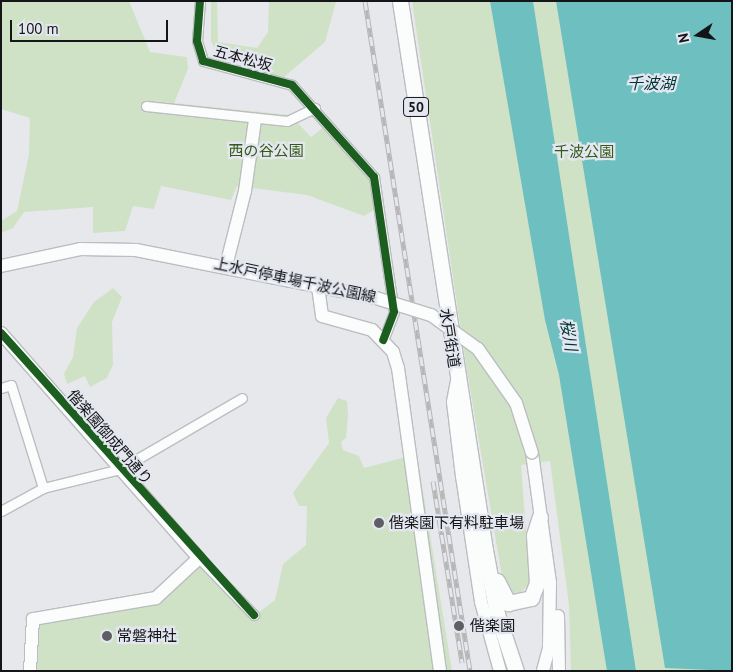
<!DOCTYPE html>
<meta charset="utf-8">
<style>
body{margin:0}
#map{position:relative;width:733px;height:672px;overflow:hidden;background:#e7e8ec;font-family:"PT Sans","Noto Sans JP",sans-serif}
div>[style]{position:absolute}
.green>*{inset:0;background:#cfe2c6}
.water>*{inset:0;background:#6ebfc0}
.roads{filter:drop-shadow(1px 0 #bcbdc0) drop-shadow(-1px 0 #bcbdc0) drop-shadow(0 1px #bcbdc0) drop-shadow(0 -1px #bcbdc0)}
.street>*{height:9px;margin:-4.5px;padding:0 4.5px;transform-origin:4.5px;border-radius:4.5px;background:#fbfcfc}
.secondary>*{height:12px;margin:-6px;padding:0 6px;transform-origin:6px;border-radius:6px;background:#fbfcfc}
.primary>*{height:15px;margin:-7.5px;padding:0 7.5px;transform-origin:7.5px;border-radius:7.5px;background:#fbfcfc}
.rail>*{height:5px;margin-top:-2.5px;transform-origin:0;background:repeating-linear-gradient(90deg,#e4e7ef 0 9px,#b6b6b7 0 18px);box-sizing:border-box;border-block:1px solid #b6b6b7}
.bridges{filter:drop-shadow(1px 0 #bcbdc0) drop-shadow(-1px 0 #bcbdc0) drop-shadow(0 1px #bcbdc0) drop-shadow(0 -1px #bcbdc0)}
.secondary-bridge>*{height:12px;margin:-6px;padding:0 6px;transform-origin:6px;border-radius:6px;background:#fbfcfc}
.cycleway>*{height:8px;margin:-4px;padding:0 4px;transform-origin:4px;border-radius:4px;background:#1b5e20}
.dots>*{width:14px;height:14px;translate:-50% -50%;box-sizing:border-box;border:2px solid #e4e7ef;border-radius:50%}
span{translate:-50% -50%;white-space:nowrap;text-align:center;line-height:1.15;-webkit-text-stroke:4.5px #e4e7ef;paint-order:stroke}
.shield-label span{padding:1px 4px;background:#e4e7ef;border:1px solid;border-radius:4px;-webkit-text-stroke-width:0}
.shield-label{font-size:14px;color:#141518;font-weight:700}
.street-label{font-size:15px;color:#141518}
.park-label{font-size:15px;color:#345a18}
.poi-label{font-size:15px;color:#141518}
.left{translate:0 -50%;text-align:left}
.water-label{font-size:16px;color:#003535;font-style:italic}
.frame{position:absolute;inset:0;border:2px solid #141518;pointer-events:none}
.north{position:absolute;left:673px;top:10px;width:50px;height:50px;-webkit-text-stroke:4px #e4e7ef;paint-order:stroke;rotate:258deg;font-size:14px;font-weight:700;line-height:20px;text-align:center;color:#141518}
.north::after{content:'';display:block;margin:auto;width:18px;height:22px;background:#141518;clip-path:polygon(50% 0,100% 100%,50% 72%,0 100%)}
.scale{position:absolute;left:10px;top:20px;width:158px;height:22px;box-sizing:border-box;border:2px solid #141518;border-top:0;padding-left:6px;font-size:15px;line-height:18px;white-space:nowrap;color:#141518;-webkit-text-stroke:4px #e4e7ef;paint-order:stroke}
</style>
<div id="map">
<div class="green">
<i style="clip-path:polygon(1px 1px,129px 1px,150px 52px,187px 57px,188px 69px,174px 103px,290px 115px,311px 137px,329px 123px,366px 164px,381px 206px,364px 216px,307px 195px,237px 186px,231px 200px,161px 186px,154px 209px,133px 206px,125px 231px,93px 233px,93px 207px,24px 212px,13px 228px,1px 233px,1px 221px,17px 211px,29px 154px,30px 118px,1px 109px)"></i>
<i style="clip-path:polygon(211px 1px,217px 1px,218px 42px,257px 48px,268px 32px,269px 1px,336px 2px,325px 42px,284px 77px,264px 73px,264px 65px,216px 51px,211px 41px)"></i>
<i style="clip-path:polygon(412px 1px,732px 1px,732px 671px,571px 671px,569px 605px,550px 461px,521px 465px,530px 583px,517px 596px,503px 582px,466px 365px)"></i>
<i style="clip-path:polygon(113px 288px,122px 297px,112px 322px,113px 365px,107px 378px,90px 387px,85px 376px,67px 384px,64px 374px,73px 357px,77px 328px,94px 302px)"></i>
<i style="clip-path:polygon(338px 398px,347px 401px,348px 415px,346px 438px,341px 442px,343px 450px,359px 456px,364px 468px,417px 454px,452px 671px,35px 671px,39px 622px,156px 599px,199px 560px,254px 616px,275px 600px,283px 564px,306px 545px,307px 506px,299px 506px,293px 493px,329px 443px,326px 418px)"></i>
</div>
<div class="water">
<i style="clip-path:polygon(490px 1px,533px 1px,636px 671px,607px 671px,559px 375px,545px 320px)"></i>
<i style="clip-path:polygon(556px 1px,732px 1px,732px 671px,665px 668px)"></i>
</div>
<div class="roads">
<div class="street">
<i style="left:200px;top:1px;width:40px;rotate:94.3deg"></i>
<i style="left:197px;top:41px;width:21px;rotate:73deg"></i>
<i style="left:203px;top:61px;width:92px;rotate:15.1deg"></i>
<i style="left:292px;top:85px;width:123px;rotate:48.3deg"></i>
<i style="left:374px;top:177px;width:136px;rotate:81.6deg"></i>
<i style="left:394px;top:312px;width:30px;rotate:111deg"></i>
<i style="left:146px;top:106px;width:142px;rotate:6.1deg"></i>
<i style="left:287px;top:121px;width:31px;rotate:-25deg"></i>
<i style="left:1px;top:388px;width:10px;rotate:-17deg"></i>
<i style="left:11px;top:385px;width:108px;rotate:72.7deg"></i>
<i style="left:1px;top:511px;width:48px;rotate:-28.7deg"></i>
<i style="left:43px;top:488px;width:79px;rotate:-13.9deg"></i>
<i style="left:120px;top:469px;width:141px;rotate:-30.2deg"></i>
<i style="left:199px;top:558px;width:79px;rotate:46deg"></i>
</div>
<div class="secondary">
<i style="left:1px;top:266px;width:81px;rotate:-12.1deg"></i>
<i style="left:80px;top:249px;width:56px;rotate:1deg"></i>
<i style="left:136px;top:250px;width:245px;rotate:11.3deg"></i>
<i style="left:226px;top:266px;width:77px;rotate:-75.8deg"></i>
<i style="left:245px;top:191px;width:72px;rotate:-82deg"></i>
<i style="left:318px;top:287px;width:29px;rotate:82deg"></i>
<i style="left:322px;top:316px;width:52px;rotate:15.6deg"></i>
<i style="left:372px;top:330px;width:30px;rotate:46deg"></i>
<i style="left:393px;top:352px;width:17px;rotate:73deg"></i>
<i style="left:398px;top:368px;width:306px;rotate:82.1deg"></i>
<i style="left:1px;top:333px;width:300px;rotate:48.7deg"></i>
<i style="left:199px;top:558px;width:59px;rotate:137.1deg"></i>
<i style="left:156px;top:598px;width:125px;rotate:170.3deg"></i>
<i style="left:33px;top:619px;width:52px;rotate:93.3deg"></i>
<i style="left:457px;top:381px;width:21px;rotate:101deg"></i>
<i style="left:453px;top:402px;width:75px;rotate:83.1deg"></i>
<i style="left:462px;top:476px;width:127px;rotate:81.4deg"></i>
<i style="left:481px;top:602px;width:72px;rotate:74.6deg"></i>
<i style="left:532px;top:453px;width:130px;rotate:82.1deg"></i>
<i style="left:550px;top:582px;width:66px;rotate:90.9deg"></i>
<i style="left:549px;top:648px;width:24px;rotate:105deg"></i>
<i style="left:558px;top:616px;width:55px;rotate:89deg"></i>
</div>
<div class="primary">
<i style="left:400px;top:1px;width:556px;rotate:81.2deg"></i>
<i style="left:485px;top:550px;width:65px;rotate:79.4deg"></i>
<i style="left:497px;top:614px;width:60px;rotate:71.6deg"></i>
<i style="left:497px;top:581px;width:25px;rotate:63deg"></i>
<i style="left:508px;top:603px;width:24px;rotate:-12deg"></i>
<i style="left:531px;top:598px;width:16px;rotate:-68deg"></i>
<i style="left:537px;top:583px;width:48px;rotate:-93.6deg"></i>
<i style="left:534px;top:535px;width:19px;rotate:-72deg"></i>
</div>
</div>
<div class="rail">
<i style="left:365px;top:1px;width:678px;rotate:81.09deg"></i>
<i style="left:433px;top:481px;width:184px;rotate:80.9deg"></i>
</div>
<div class="bridges">
<div class="secondary-bridge">
<i style="left:376px;top:298px;width:58px;rotate:17.2deg"></i>
<i style="left:431px;top:315px;width:58px;rotate:35.9deg"></i>
<i style="left:478px;top:349px;width:66px;rotate:54.9deg"></i>
<i style="left:516px;top:403px;width:52px;rotate:72.3deg"></i>
</div>
</div>
<div class="cycleway">
<i style="left:200px;top:1px;width:40px;rotate:94.3deg"></i>
<i style="left:197px;top:41px;width:21px;rotate:73deg"></i>
<i style="left:203px;top:61px;width:92px;rotate:15.1deg"></i>
<i style="left:292px;top:85px;width:123px;rotate:48.3deg"></i>
<i style="left:374px;top:177px;width:136px;rotate:81.6deg"></i>
<i style="left:394px;top:312px;width:30px;rotate:111deg"></i>
<i style="left:1px;top:333px;width:379px;rotate:48.1deg"></i>
</div>
<div class="dots">
<i style="left:379px;top:523px;background:#5e5f62"></i>
<i style="left:459px;top:626px;background:#5e5f62"></i>
<i style="left:107px;top:636px;background:#5e5f62"></i>
</div>
<div class="shield-label">
<span style="left:416px;top:107px">50</span>
</div>
<div class="street-label">
<span style="left:243px;top:58px;rotate:15deg">五本松坂</span>
<span style="left:295px;top:280px;rotate:12deg">上水戸停車場千波公園線</span>
<span style="left:450px;top:338px;rotate:81deg">水戸街道</span>
<span style="left:110px;top:437px;rotate:49deg">偕楽園御成門通り</span>
</div>
<div class="park-label">
<span style="left:266px;top:151px">西の谷公園</span>
<span style="left:584px;top:152px">千波公園</span>
</div>
<div class="poi-label">
<span class="left" style="left:389px;top:523px">偕楽園下有料駐車場</span>
<span class="left" style="left:470px;top:626px">偕楽園</span>
<span class="left" style="left:117px;top:636px">常磐神社</span>
</div>
<div class="water-label">
<span style="left:651px;top:83px">千波湖</span>
<span style="left:569px;top:335px;rotate:80deg">桜川</span>
</div>
<div class="frame"></div>
<div class="north">N</div>
<div class="scale">100 m</div>
</div>
